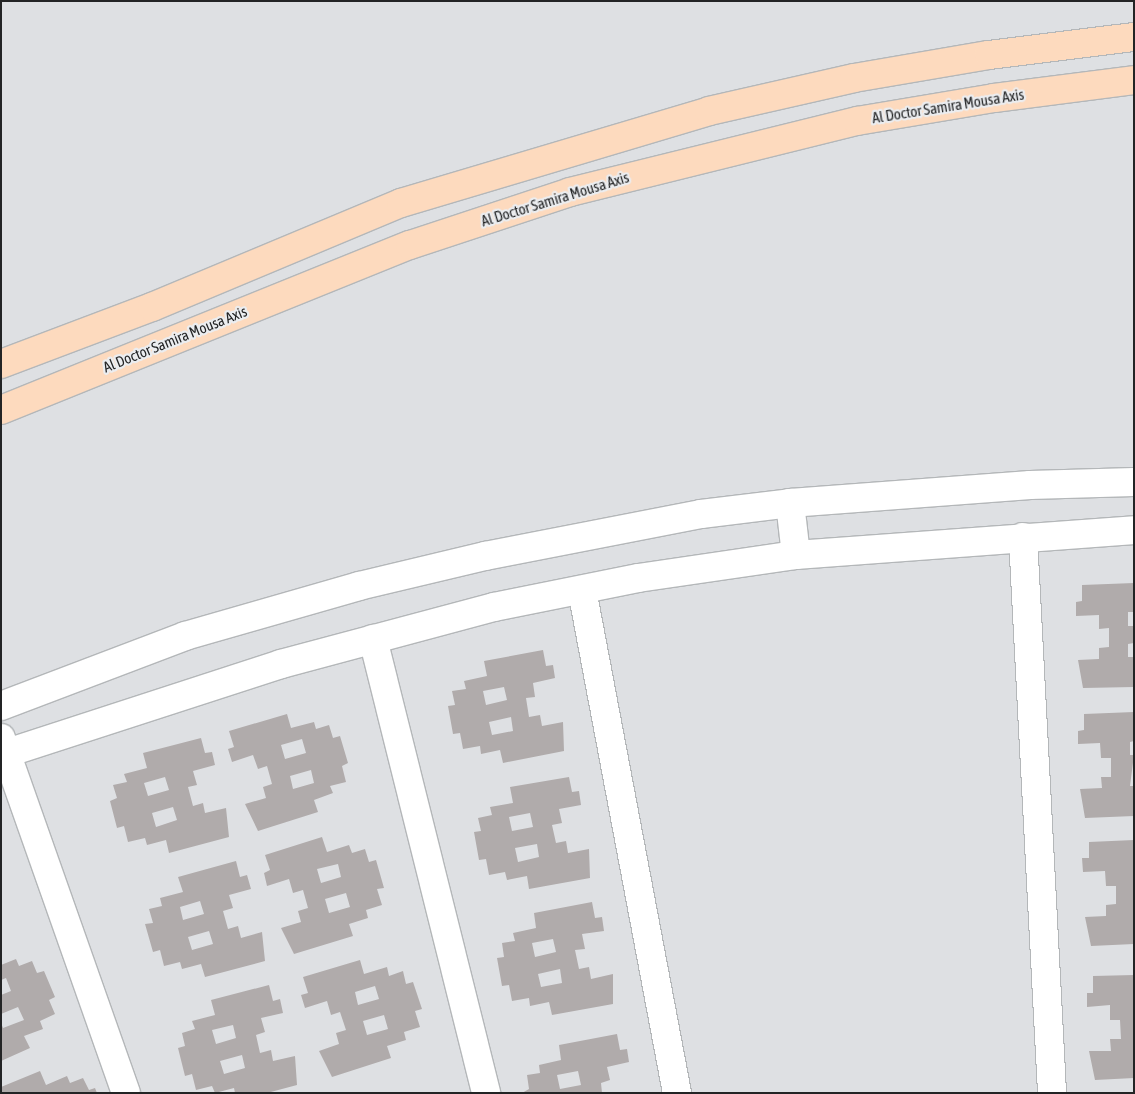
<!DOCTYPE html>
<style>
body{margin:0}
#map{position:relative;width:1135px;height:1094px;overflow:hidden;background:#dee0e3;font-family:"Asap Condensed",sans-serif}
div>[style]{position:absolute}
.building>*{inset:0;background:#b0abab}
.roads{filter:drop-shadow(1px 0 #b4b7b9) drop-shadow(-1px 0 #b4b7b9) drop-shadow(0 1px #b4b7b9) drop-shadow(0 -1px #b4b7b9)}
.minor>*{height:28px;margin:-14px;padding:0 14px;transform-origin:14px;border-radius:14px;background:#fff}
.major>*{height:28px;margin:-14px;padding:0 14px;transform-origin:14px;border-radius:14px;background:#fddabe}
span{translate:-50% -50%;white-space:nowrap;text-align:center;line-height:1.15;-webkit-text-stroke:4.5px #ebedf0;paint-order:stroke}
.street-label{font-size:15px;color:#232425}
.frame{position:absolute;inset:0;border:2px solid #232425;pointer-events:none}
</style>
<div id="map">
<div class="building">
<i style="clip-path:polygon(1134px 583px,1134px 612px,1128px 612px,1128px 626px,1134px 626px,1134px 643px,1128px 644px,1128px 657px,1134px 657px,1134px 687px,1083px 688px,1078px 660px,1099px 659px,1099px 648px,1109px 647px,1109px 628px,1099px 629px,1099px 615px,1076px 616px,1076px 602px,1082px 601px,1082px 585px)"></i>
<i style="clip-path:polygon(evenodd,543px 650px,546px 666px,553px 665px,555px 678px,533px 683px,535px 697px,526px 698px,529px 717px,540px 715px,542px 726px,563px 722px,564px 751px,503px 763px,500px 750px,481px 754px,480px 746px,463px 749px,460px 733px,453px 734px,448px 706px,455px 705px,452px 691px,466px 689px,464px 681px,487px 676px,484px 661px,543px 650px,504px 687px,507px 700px,486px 705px,483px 691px,504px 687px,543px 650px,511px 717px,513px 731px,492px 735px,489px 722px,511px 717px)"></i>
<i style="clip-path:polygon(1134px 712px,1134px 741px,1130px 742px,1130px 755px,1134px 755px,1130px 786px,1134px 786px,1134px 816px,1085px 818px,1080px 789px,1102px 788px,1101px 777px,1111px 777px,1111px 758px,1101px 758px,1100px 743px,1078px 744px,1078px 731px,1084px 730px,1084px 714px)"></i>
<i style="clip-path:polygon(evenodd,287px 714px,291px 728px,314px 722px,316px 729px,329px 725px,333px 738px,340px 736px,348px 763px,342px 766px,346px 782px,330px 786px,333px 793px,314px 800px,318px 812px,258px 831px,245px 804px,266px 798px,263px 787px,272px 784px,267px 766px,258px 769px,253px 755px,232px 762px,228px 749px,234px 747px,229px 731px,287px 714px,302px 739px,306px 753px,285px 759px,281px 745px,302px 739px,287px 714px,311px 770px,314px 783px,293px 789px,290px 776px,311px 770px)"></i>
<i style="clip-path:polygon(evenodd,201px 738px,205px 753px,212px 752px,215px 765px,193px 771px,197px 785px,188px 787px,193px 806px,203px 803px,205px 813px,226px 808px,229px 837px,169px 853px,166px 840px,147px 845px,145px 838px,128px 842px,124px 826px,117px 828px,110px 801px,117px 798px,113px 785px,127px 782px,124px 774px,147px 768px,143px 753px,201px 738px,165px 777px,169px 790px,148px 796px,144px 783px,165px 777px,201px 738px,173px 807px,177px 820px,156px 827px,152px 813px,173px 807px)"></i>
<i style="clip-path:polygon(evenodd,569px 777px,572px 792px,579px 791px,581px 805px,559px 809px,562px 823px,552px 825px,556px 843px,566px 841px,568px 853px,589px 849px,590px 878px,529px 889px,527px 876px,507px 880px,505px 872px,489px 875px,486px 859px,479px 860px,474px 832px,481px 831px,478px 818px,492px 815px,490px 807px,513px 803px,510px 787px,569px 777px,530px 813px,533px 827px,512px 831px,509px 817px,530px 813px,569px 777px,537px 844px,539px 857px,518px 862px,515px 848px,537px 844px)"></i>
<i style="clip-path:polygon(evenodd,322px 837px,327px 852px,349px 845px,352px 853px,365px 849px,369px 862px,376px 860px,384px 888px,377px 889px,382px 905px,366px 910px,368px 918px,349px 924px,353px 936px,294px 954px,281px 928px,301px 922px,298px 911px,308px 908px,303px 890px,293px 893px,289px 879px,267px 886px,264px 873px,270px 870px,265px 855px,322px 837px,338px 864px,341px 877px,321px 883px,317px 869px,338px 864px,322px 837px,346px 893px,350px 907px,329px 913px,325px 899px,346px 893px)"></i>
<i style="clip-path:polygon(1134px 840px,1134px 944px,1091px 946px,1085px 917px,1106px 916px,1106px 905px,1116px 904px,1116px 886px,1106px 886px,1105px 871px,1083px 872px,1082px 858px,1089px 858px,1089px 842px)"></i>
<i style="clip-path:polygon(evenodd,236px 861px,240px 877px,247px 875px,251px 889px,229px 895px,233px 908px,223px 911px,228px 929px,238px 926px,241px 938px,262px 932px,265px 961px,205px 977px,201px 964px,182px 969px,180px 962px,164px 966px,160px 950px,153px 952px,145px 924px,153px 923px,149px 909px,162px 906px,160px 898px,183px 892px,178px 877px,236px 861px,200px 901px,204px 914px,183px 920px,180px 907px,200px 901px,236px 861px,209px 931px,213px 944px,192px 950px,188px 937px,209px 931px)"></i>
<i style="clip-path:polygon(evenodd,592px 902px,595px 918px,602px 917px,604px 931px,582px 934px,585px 949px,575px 950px,579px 969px,589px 967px,591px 979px,613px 974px,613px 1004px,552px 1015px,549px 1002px,530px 1006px,529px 998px,512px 1001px,509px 985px,502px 986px,497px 958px,504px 957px,502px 943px,515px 941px,513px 933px,536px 928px,534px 913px,592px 902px,553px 939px,556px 952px,535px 957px,532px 943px,553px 939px,592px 902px,560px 969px,562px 983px,541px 987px,538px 974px,560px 969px)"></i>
<i style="clip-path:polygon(16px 959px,19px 966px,32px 961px,37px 973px,44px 971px,55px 997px,49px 1000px,55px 1014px,40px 1021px,43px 1029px,24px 1036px,30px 1048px,1px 1061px,1px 1023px,3px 1028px,24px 1020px,18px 1007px,1px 1014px,1px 995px,11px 991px,6px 978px,1px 980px,1px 965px)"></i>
<i style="clip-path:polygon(evenodd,360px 960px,364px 974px,387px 967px,389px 976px,403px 971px,406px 984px,413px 982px,422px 1009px,415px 1011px,420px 1027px,404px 1032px,406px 1040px,387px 1046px,391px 1058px,332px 1077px,319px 1051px,339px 1044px,336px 1033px,346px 1030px,340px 1012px,331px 1015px,327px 1001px,305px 1008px,301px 995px,308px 993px,303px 977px,360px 960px,375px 986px,379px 999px,358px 1005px,355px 992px,375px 986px,360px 960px,384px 1015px,388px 1029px,367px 1035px,363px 1021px,384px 1015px)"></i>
<i style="clip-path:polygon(1134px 975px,1134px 1078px,1095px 1080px,1089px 1051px,1111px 1051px,1110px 1039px,1121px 1039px,1120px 1020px,1110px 1020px,1110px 1005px,1087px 1007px,1087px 993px,1093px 993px,1093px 976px)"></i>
<i style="clip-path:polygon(evenodd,269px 985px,273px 1001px,280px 999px,283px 1013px,261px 1018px,265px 1032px,256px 1035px,260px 1053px,271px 1050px,273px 1061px,295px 1056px,297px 1085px,267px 1093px,235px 1093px,234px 1088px,215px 1093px,212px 1086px,196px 1090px,192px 1074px,185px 1076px,178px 1048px,185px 1046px,182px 1033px,195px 1029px,192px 1021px,215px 1015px,211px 1000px,269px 985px,233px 1025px,236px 1038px,216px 1044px,212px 1030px,233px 1025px,269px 985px,242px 1055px,245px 1068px,224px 1074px,220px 1061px,242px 1055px)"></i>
<i style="clip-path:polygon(evenodd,617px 1034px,620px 1050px,627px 1049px,629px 1062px,607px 1067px,610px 1080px,601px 1083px,602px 1093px,522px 1093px,529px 1089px,527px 1075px,540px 1073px,539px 1065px,561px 1060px,559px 1045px,617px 1034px,578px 1071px,581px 1085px,560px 1089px,557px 1075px,578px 1071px)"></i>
<i style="clip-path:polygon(40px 1071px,46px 1085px,67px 1076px,70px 1083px,83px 1078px,89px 1090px,95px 1088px,97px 1093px,1px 1093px,1px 1087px)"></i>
</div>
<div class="roads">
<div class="minor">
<i style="left:790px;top:503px;width:52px;rotate:83.4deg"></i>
<i style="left:1023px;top:537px;width:557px;rotate:87.01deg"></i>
<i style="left:582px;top:590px;width:512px;rotate:79.3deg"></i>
<i style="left:373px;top:639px;width:468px;rotate:76deg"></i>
<i style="left:1px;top:706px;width:197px;rotate:-20.8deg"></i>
<i style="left:185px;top:636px;width:181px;rotate:-16deg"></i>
<i style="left:359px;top:586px;width:130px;rotate:-13.4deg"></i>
<i style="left:485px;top:556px;width:220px;rotate:-11deg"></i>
<i style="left:701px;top:514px;width:90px;rotate:-7deg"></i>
<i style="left:790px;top:503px;width:241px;rotate:-4.3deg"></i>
<i style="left:1030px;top:485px;width:104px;rotate:-1.7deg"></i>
<i style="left:1px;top:738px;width:376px;rotate:70.6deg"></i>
<i style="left:1px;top:755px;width:294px;rotate:-18deg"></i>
<i style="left:281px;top:664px;width:220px;rotate:-15deg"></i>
<i style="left:494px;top:607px;width:147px;rotate:-11.4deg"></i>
<i style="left:638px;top:578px;width:160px;rotate:-8.3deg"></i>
<i style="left:796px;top:555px;width:339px;rotate:-4.2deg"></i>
</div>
<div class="major">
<i style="left:1px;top:364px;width:161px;rotate:-20.7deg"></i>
<i style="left:152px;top:307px;width:270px;rotate:-22.7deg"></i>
<i style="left:401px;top:203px;width:321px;rotate:-16.6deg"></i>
<i style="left:709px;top:111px;width:149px;rotate:-12.8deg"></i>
<i style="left:854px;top:78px;width:137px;rotate:-9.7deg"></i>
<i style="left:989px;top:55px;width:146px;rotate:-7.1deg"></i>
<i style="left:1px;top:410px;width:441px;rotate:-22deg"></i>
<i style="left:410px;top:245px;width:169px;rotate:-18.3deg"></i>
<i style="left:570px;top:192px;width:296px;rotate:-13.9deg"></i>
<i style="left:857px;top:121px;width:139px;rotate:-9.5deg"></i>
<i style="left:994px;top:98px;width:141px;rotate:-7.3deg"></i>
</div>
</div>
<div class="street-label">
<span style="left:948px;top:106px;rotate:-9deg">Al Doctor Samira Mousa Axis</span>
<span style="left:555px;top:199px;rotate:-17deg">Al Doctor Samira Mousa Axis</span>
<span style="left:175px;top:339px;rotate:-22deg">Al Doctor Samira Mousa Axis</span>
</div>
<div class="frame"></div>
</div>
